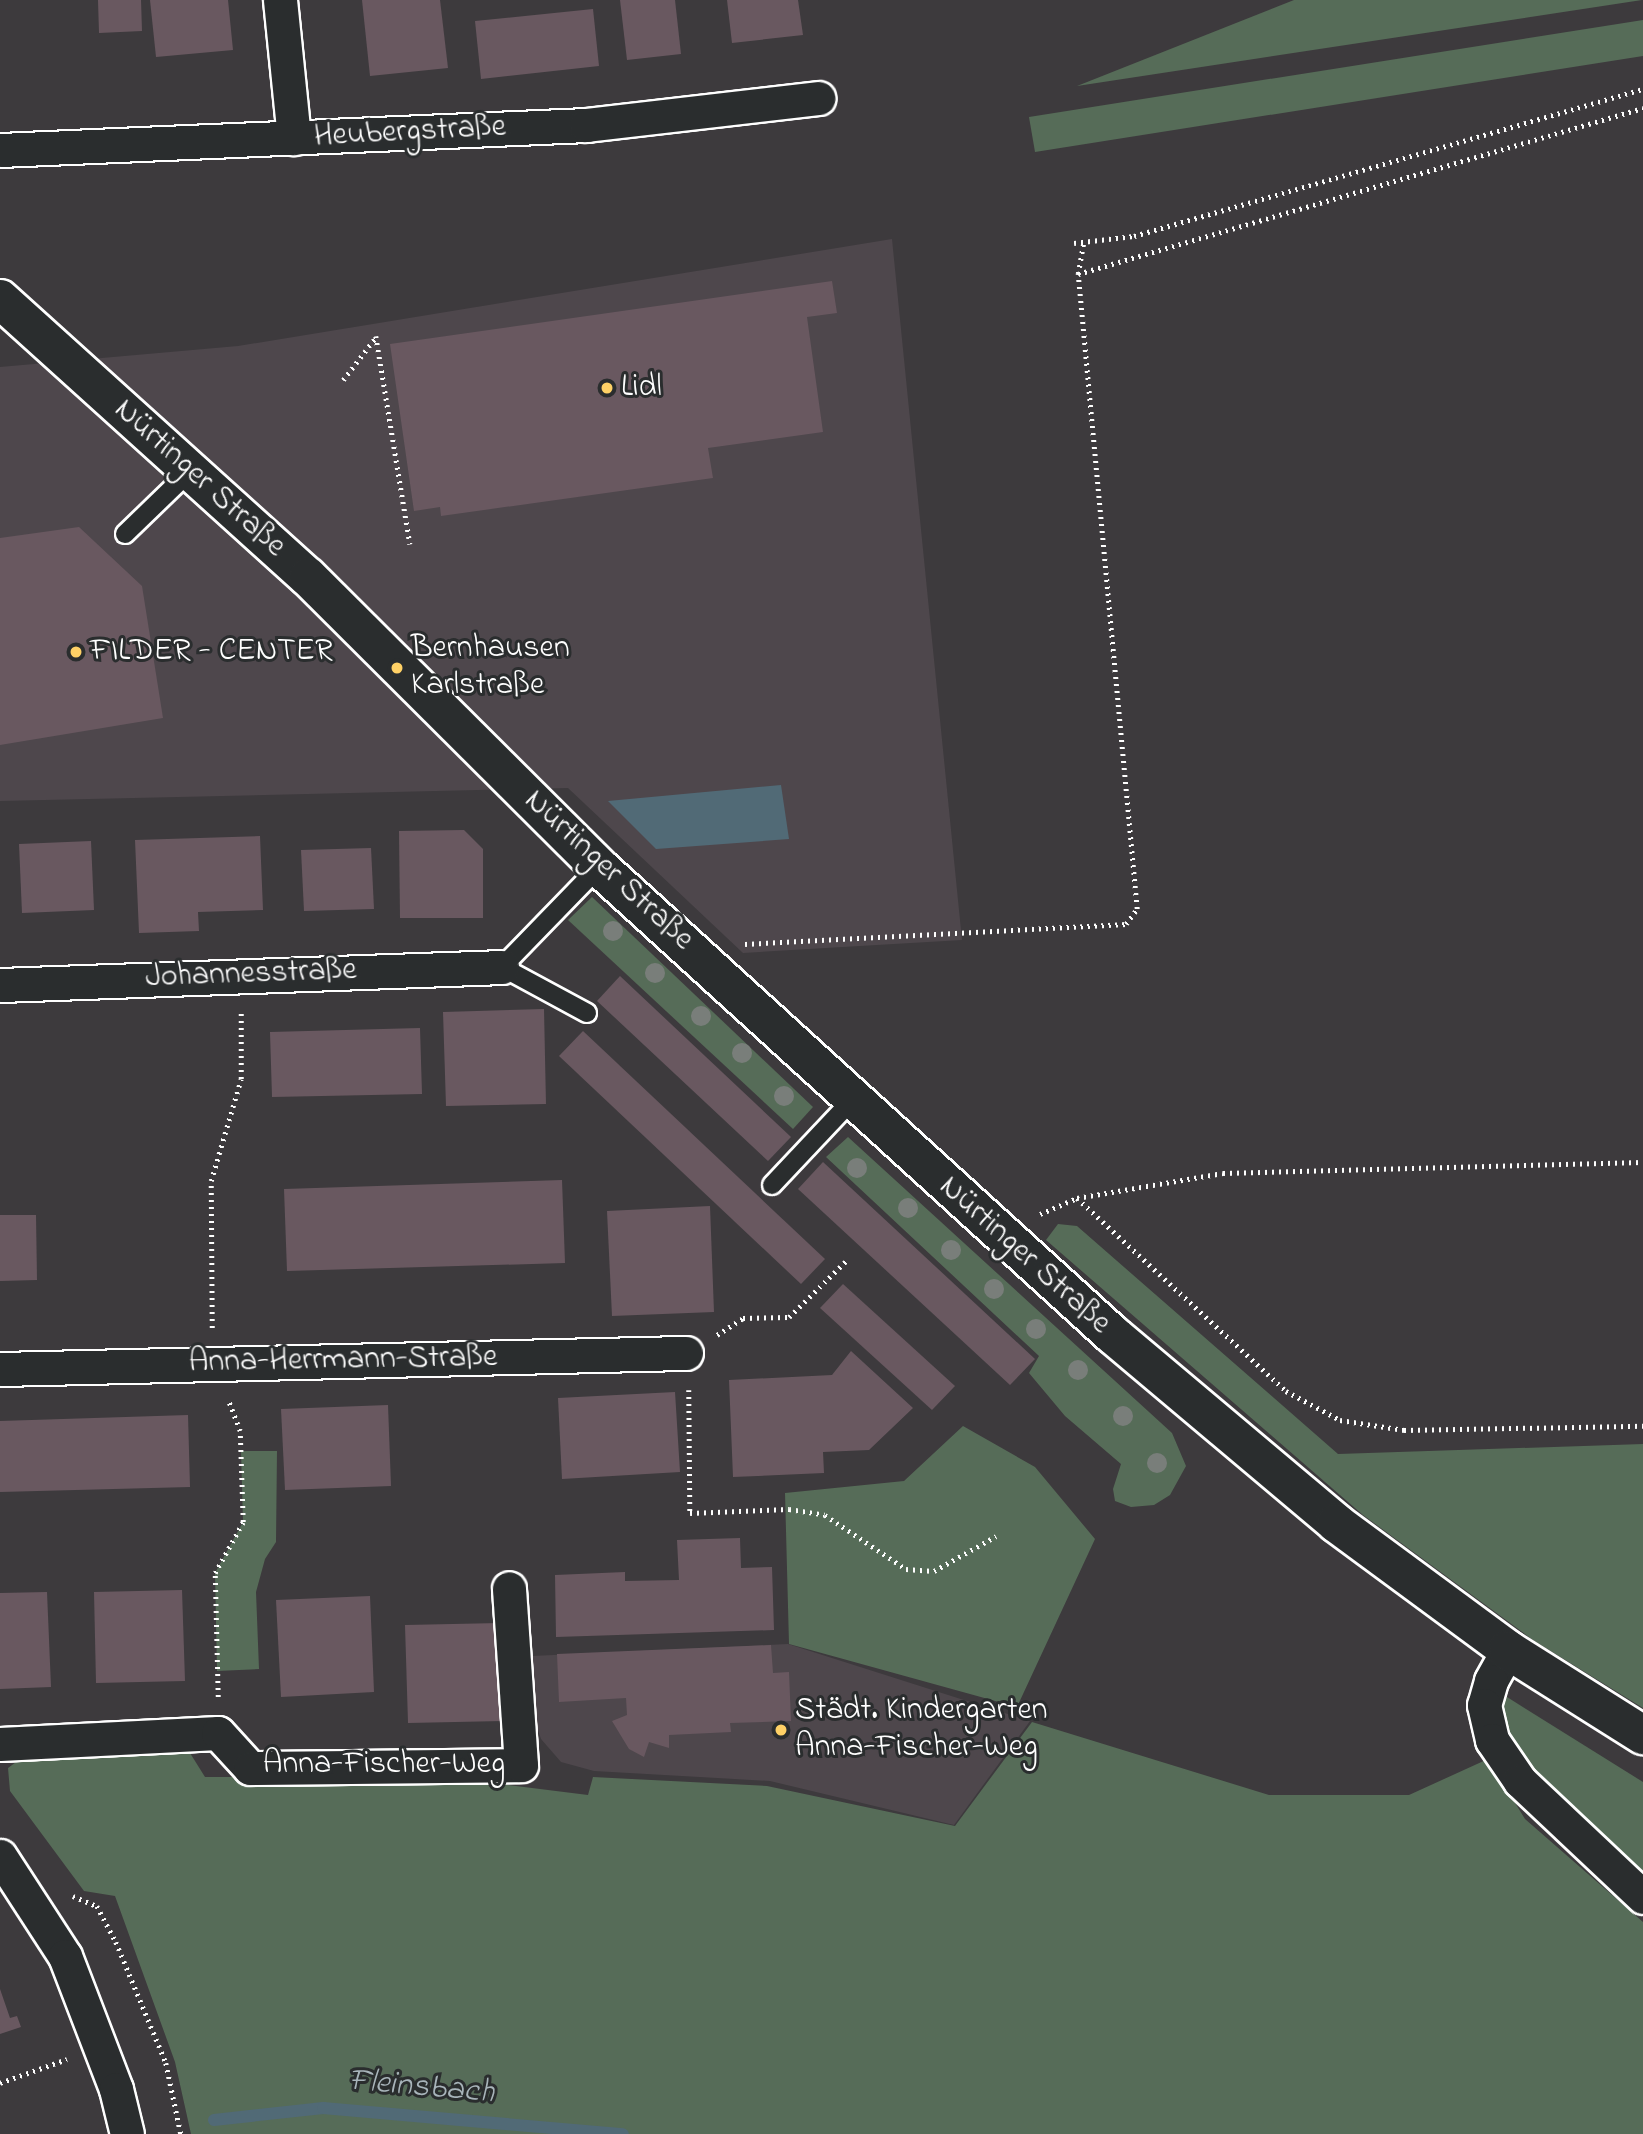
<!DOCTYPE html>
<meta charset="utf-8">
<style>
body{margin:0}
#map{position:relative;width:1643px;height:2134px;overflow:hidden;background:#3d3a3d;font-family:"Indie Flower",sans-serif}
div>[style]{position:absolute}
.built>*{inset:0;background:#4e474c}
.green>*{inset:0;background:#566c58}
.water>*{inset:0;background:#516a76}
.stream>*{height:12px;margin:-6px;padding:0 6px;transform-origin:6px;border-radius:6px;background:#516a76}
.building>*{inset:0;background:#695860}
.path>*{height:4.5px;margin-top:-2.25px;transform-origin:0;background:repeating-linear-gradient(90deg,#fff 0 2px,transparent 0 7px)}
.roads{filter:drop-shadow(2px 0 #fff) drop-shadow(-2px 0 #fff) drop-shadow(0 2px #fff) drop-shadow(0 -2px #fff)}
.service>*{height:18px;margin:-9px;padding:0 9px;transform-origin:9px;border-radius:9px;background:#2a2d2e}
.minor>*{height:33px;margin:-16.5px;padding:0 16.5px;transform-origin:16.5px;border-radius:16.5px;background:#2a2d2e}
.secondary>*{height:38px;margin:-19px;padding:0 19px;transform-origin:19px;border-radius:19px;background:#2a2d2e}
.trees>*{width:20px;height:20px;margin:-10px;border-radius:50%;background:#797e7a}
.dots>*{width:19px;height:19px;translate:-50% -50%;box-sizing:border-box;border:4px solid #2a2d2e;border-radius:50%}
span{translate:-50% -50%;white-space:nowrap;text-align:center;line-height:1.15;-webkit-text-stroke:6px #2a2d2e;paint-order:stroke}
.street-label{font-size:32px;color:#fff}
.poi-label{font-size:32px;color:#fff}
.left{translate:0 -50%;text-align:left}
.water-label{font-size:33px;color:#a8b4ba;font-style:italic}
</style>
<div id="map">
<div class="built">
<i style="clip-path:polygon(892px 239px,962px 940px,743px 953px,568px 788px,0 801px,0 367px,238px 346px)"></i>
<i style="clip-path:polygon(788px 1644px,1030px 1721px,954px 1825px,770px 1781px,594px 1771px,561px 1762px,541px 1739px,531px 1709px,532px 1656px)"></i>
</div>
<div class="green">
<i style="clip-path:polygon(1294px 0,1642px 0,1077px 86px)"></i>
<i style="clip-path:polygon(1643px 20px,1643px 56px,1035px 152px,1029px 117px)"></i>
<i style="clip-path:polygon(592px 897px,813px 1107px,793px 1129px,568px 920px)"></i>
<i style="clip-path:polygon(848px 1137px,1172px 1433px,1186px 1466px,1170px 1495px,1154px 1505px,1131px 1507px,1115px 1501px,1113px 1489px,1121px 1464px,1065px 1416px,1029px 1373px,1039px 1356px,826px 1157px)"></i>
<i style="clip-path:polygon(1058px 1224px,1077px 1226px,1338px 1454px,1643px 1444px,1643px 1708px,1533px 1640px,1363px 1515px,1046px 1240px)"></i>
<i style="clip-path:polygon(963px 1426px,1035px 1467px,1095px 1539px,1017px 1707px,789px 1644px,785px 1493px,904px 1481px)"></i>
<i style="clip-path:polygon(241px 1451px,277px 1451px,276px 1542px,265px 1559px,256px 1592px,259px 1669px,217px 1671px,215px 1573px,243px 1522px)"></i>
<i style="clip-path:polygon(1507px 1697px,1643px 1782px,1643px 1884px,1524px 1774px,1497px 1709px)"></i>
<i style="clip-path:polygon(1032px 1722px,1269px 1795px,1409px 1795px,1488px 1759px,1525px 1819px,1643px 1922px,1643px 2134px,191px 2134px,175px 2062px,115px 1896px,84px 1891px,10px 1791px,8px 1768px,31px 1751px,185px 1745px,205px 1777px,443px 1777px,588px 1795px,593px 1777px,767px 1786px,955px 1826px)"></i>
</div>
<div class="water">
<i style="clip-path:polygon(781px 785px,789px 839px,656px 849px,608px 801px)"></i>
</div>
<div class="stream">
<i style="left:214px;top:2120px;width:110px;rotate:-6.3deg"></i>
<i style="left:323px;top:2108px;width:301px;rotate:5deg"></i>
</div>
<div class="building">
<i style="clip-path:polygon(98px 0,141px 0,142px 31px,99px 33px)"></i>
<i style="clip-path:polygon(150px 0,228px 0,233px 50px,156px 57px)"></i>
<i style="clip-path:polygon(362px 0,440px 0,448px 68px,370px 76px)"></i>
<i style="clip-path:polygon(620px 0,675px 0,681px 54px,627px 60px)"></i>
<i style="clip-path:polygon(727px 0,798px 0,803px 35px,732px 43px)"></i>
<i style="clip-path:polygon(593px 9px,599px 66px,481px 79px,475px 21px)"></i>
<i style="clip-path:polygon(832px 281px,837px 313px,807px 317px,823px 432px,708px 448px,713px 478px,441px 516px,440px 507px,414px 511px,390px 344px)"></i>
<i style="clip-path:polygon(79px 527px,142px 586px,163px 718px,0 745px,0 538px)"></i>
<i style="clip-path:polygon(464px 830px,483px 849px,483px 918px,400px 918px,399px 831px)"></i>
<i style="clip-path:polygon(260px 836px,263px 910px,198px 912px,199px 931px,139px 933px,135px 840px)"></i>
<i style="clip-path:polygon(91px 841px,94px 910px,22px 913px,19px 844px)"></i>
<i style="clip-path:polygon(371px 848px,374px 909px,304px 911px,301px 850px)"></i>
<i style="clip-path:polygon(620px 976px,791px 1137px,768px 1161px,597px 1001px)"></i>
<i style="clip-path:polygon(544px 1009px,546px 1104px,446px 1106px,443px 1012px)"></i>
<i style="clip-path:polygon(420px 1028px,422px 1094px,272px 1097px,270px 1032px)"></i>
<i style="clip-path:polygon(583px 1031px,825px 1259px,801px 1284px,559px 1056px)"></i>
<i style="clip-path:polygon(823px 1162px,1035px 1359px,1010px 1385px,798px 1189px)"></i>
<i style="clip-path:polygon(562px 1180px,565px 1263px,287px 1271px,284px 1189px)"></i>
<i style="clip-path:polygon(710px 1206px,714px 1312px,612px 1316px,607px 1211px)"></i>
<i style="clip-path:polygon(0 1215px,36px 1215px,37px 1280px,0 1281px)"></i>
<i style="clip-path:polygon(843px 1284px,955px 1386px,932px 1410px,820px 1308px)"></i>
<i style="clip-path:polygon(851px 1351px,913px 1408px,869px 1450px,823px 1452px,824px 1473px,733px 1477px,729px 1380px,832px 1375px)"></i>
<i style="clip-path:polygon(675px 1392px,680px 1472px,562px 1479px,558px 1398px)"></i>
<i style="clip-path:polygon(388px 1405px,391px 1486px,285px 1490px,281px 1409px)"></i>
<i style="clip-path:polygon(188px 1415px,190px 1487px,0 1492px,0 1421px)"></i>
<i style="clip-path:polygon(740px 1538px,741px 1568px,772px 1567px,774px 1630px,556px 1637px,555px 1575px,625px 1572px,625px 1581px,679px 1580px,677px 1540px)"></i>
<i style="clip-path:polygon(182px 1590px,185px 1681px,96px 1683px,94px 1592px)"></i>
<i style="clip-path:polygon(47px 1592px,51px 1687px,0 1689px,0 1593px)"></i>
<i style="clip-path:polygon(370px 1596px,374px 1692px,281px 1697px,276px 1600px)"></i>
<i style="clip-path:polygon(500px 1623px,503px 1721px,408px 1723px,405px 1625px)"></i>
<i style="clip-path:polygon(771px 1645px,773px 1673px,789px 1672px,791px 1721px,730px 1723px,731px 1732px,669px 1735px,669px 1748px,649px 1742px,644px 1757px,629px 1749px,612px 1721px,627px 1715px,626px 1698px,559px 1702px,557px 1654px)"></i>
<i style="clip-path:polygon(0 1989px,10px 2018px,17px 2016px,21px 2027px,0 2034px)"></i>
</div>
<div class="path">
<i style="left:1074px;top:243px;width:60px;rotate:-6.7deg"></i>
<i style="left:1134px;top:236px;width:530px;rotate:-16.11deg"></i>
<i style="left:1078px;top:274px;width:589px;rotate:-16.37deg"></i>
<i style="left:376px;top:336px;width:211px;rotate:80.7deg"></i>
<i style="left:343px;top:380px;width:54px;rotate:-52.5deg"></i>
<i style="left:745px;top:944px;width:382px;rotate:-3deg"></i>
<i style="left:1126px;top:924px;width:19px;rotate:-54deg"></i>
<i style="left:1137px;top:909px;width:638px;rotate:-95.31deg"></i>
<i style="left:1078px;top:274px;width:34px;rotate:-80deg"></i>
<i style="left:1077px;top:1198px;width:284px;rotate:42.7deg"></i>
<i style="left:1286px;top:1391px;width:61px;rotate:28.2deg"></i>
<i style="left:1340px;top:1420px;width:65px;rotate:8.9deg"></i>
<i style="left:1404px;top:1430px;width:239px;rotate:-1deg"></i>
<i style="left:1040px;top:1214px;width:40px;rotate:-23.4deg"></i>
<i style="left:1077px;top:1198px;width:148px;rotate:-9.7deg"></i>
<i style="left:1223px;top:1173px;width:420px;rotate:-1.5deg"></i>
<i style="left:212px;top:1328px;width:147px;rotate:-90.4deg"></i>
<i style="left:211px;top:1181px;width:106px;rotate:-73.6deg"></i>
<i style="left:241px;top:1079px;width:67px;rotate:-90deg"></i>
<i style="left:717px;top:1335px;width:31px;rotate:-33deg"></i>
<i style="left:743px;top:1318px;width:46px;rotate:-1.2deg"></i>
<i style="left:789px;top:1317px;width:83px;rotate:-44.5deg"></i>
<i style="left:689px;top:1390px;width:123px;rotate:89.5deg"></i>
<i style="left:690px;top:1513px;width:99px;rotate:-2.3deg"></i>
<i style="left:789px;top:1509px;width:36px;rotate:9deg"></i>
<i style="left:825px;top:1515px;width:97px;rotate:33.7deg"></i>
<i style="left:906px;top:1569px;width:28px;rotate:4deg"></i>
<i style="left:934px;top:1571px;width:71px;rotate:-29.4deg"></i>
<i style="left:218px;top:1697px;width:124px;rotate:-91.4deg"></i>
<i style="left:215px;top:1573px;width:58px;rotate:-61.2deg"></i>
<i style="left:243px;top:1522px;width:91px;rotate:-91.9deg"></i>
<i style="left:240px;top:1431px;width:33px;rotate:-111deg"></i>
<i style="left:73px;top:1896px;width:26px;rotate:23deg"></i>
<i style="left:97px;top:1906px;width:41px;rotate:62.2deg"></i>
<i style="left:116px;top:1942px;width:131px;rotate:67.5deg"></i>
<i style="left:166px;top:2063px;width:73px;rotate:78.1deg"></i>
<i style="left:0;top:2083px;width:71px;rotate:-19.7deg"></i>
</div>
<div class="roads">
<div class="service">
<i style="left:125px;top:534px;width:91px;rotate:-44.1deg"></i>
<i style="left:587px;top:1013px;width:97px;rotate:-151.6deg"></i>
<i style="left:502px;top:967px;width:139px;rotate:-45.9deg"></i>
<i style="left:772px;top:1185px;width:117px;rotate:-46.7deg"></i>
</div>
<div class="minor">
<i style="left:280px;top:0;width:139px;rotate:84.2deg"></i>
<i style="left:0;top:150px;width:587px;rotate:-2.44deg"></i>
<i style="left:586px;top:125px;width:234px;rotate:-6.6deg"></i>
<i style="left:0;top:985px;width:502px;rotate:-2.05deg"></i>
<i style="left:0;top:1369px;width:686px;rotate:-1.34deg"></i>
<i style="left:1508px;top:1650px;width:35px;rotate:119deg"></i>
<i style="left:1491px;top:1681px;width:25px;rotate:106deg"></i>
<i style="left:1484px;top:1705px;width:36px;rotate:77deg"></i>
<i style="left:1492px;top:1740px;width:50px;rotate:55.7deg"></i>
<i style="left:1520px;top:1781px;width:169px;rotate:43.3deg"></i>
<i style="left:0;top:1744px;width:218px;rotate:-2.9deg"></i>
<i style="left:218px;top:1733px;width:47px;rotate:47.6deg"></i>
<i style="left:250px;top:1768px;width:271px;rotate:-0.6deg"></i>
<i style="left:521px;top:1765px;width:177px;rotate:-93.9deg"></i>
<i style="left:0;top:1856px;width:119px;rotate:57deg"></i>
<i style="left:65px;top:1956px;width:142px;rotate:69deg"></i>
<i style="left:116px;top:2089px;width:46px;rotate:76.3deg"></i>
</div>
<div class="secondary">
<i style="left:0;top:299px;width:415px;rotate:42.1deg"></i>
<i style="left:308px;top:577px;width:411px;rotate:44.9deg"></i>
<i style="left:599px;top:867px;width:695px;rotate:42.32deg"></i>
<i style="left:1113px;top:1335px;width:292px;rotate:40.1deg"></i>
<i style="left:1336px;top:1523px;width:214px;rotate:36.4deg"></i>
<i style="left:1508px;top:1650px;width:160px;rotate:32.2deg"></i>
</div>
</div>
<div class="trees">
<i style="left:613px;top:931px"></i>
<i style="left:655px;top:973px"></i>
<i style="left:701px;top:1016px"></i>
<i style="left:742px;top:1053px"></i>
<i style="left:784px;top:1096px"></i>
<i style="left:857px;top:1168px"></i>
<i style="left:908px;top:1208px"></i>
<i style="left:951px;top:1250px"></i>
<i style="left:994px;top:1289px"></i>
<i style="left:1036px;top:1329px"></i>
<i style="left:1078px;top:1370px"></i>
<i style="left:1123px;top:1416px"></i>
<i style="left:1157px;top:1463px"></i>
</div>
<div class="dots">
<i style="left:607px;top:388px;background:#ffd166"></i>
<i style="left:76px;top:652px;background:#ffd166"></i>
<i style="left:397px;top:668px;background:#ffd166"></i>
<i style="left:781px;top:1730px;background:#ffd166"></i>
</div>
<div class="street-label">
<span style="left:410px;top:133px;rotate:-3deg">Heubergstraße</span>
<span style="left:199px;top:479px;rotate:42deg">Nürtinger Straße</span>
<span style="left:608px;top:871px;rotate:43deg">Nürtinger Straße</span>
<span style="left:251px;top:975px;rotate:-2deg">Johannesstraße</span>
<span style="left:1024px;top:1256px;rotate:42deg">Nürtinger Straße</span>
<span style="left:343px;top:1361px;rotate:-1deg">Anna-Herrmann-Straße</span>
<span style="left:384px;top:1765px">Anna-Fischer-Weg</span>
</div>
<div class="poi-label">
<span class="left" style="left:621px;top:388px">Lidl</span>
<span class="left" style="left:411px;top:668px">Bernhausen<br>Karlstraße</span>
<span class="left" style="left:90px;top:652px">FILDER - CENTER</span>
<span class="left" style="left:795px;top:1730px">Städt. Kindergarten<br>Anna-Fischer-Weg</span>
</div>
<div class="water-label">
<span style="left:421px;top:2088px;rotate:5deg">Fleinsbach</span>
</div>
</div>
